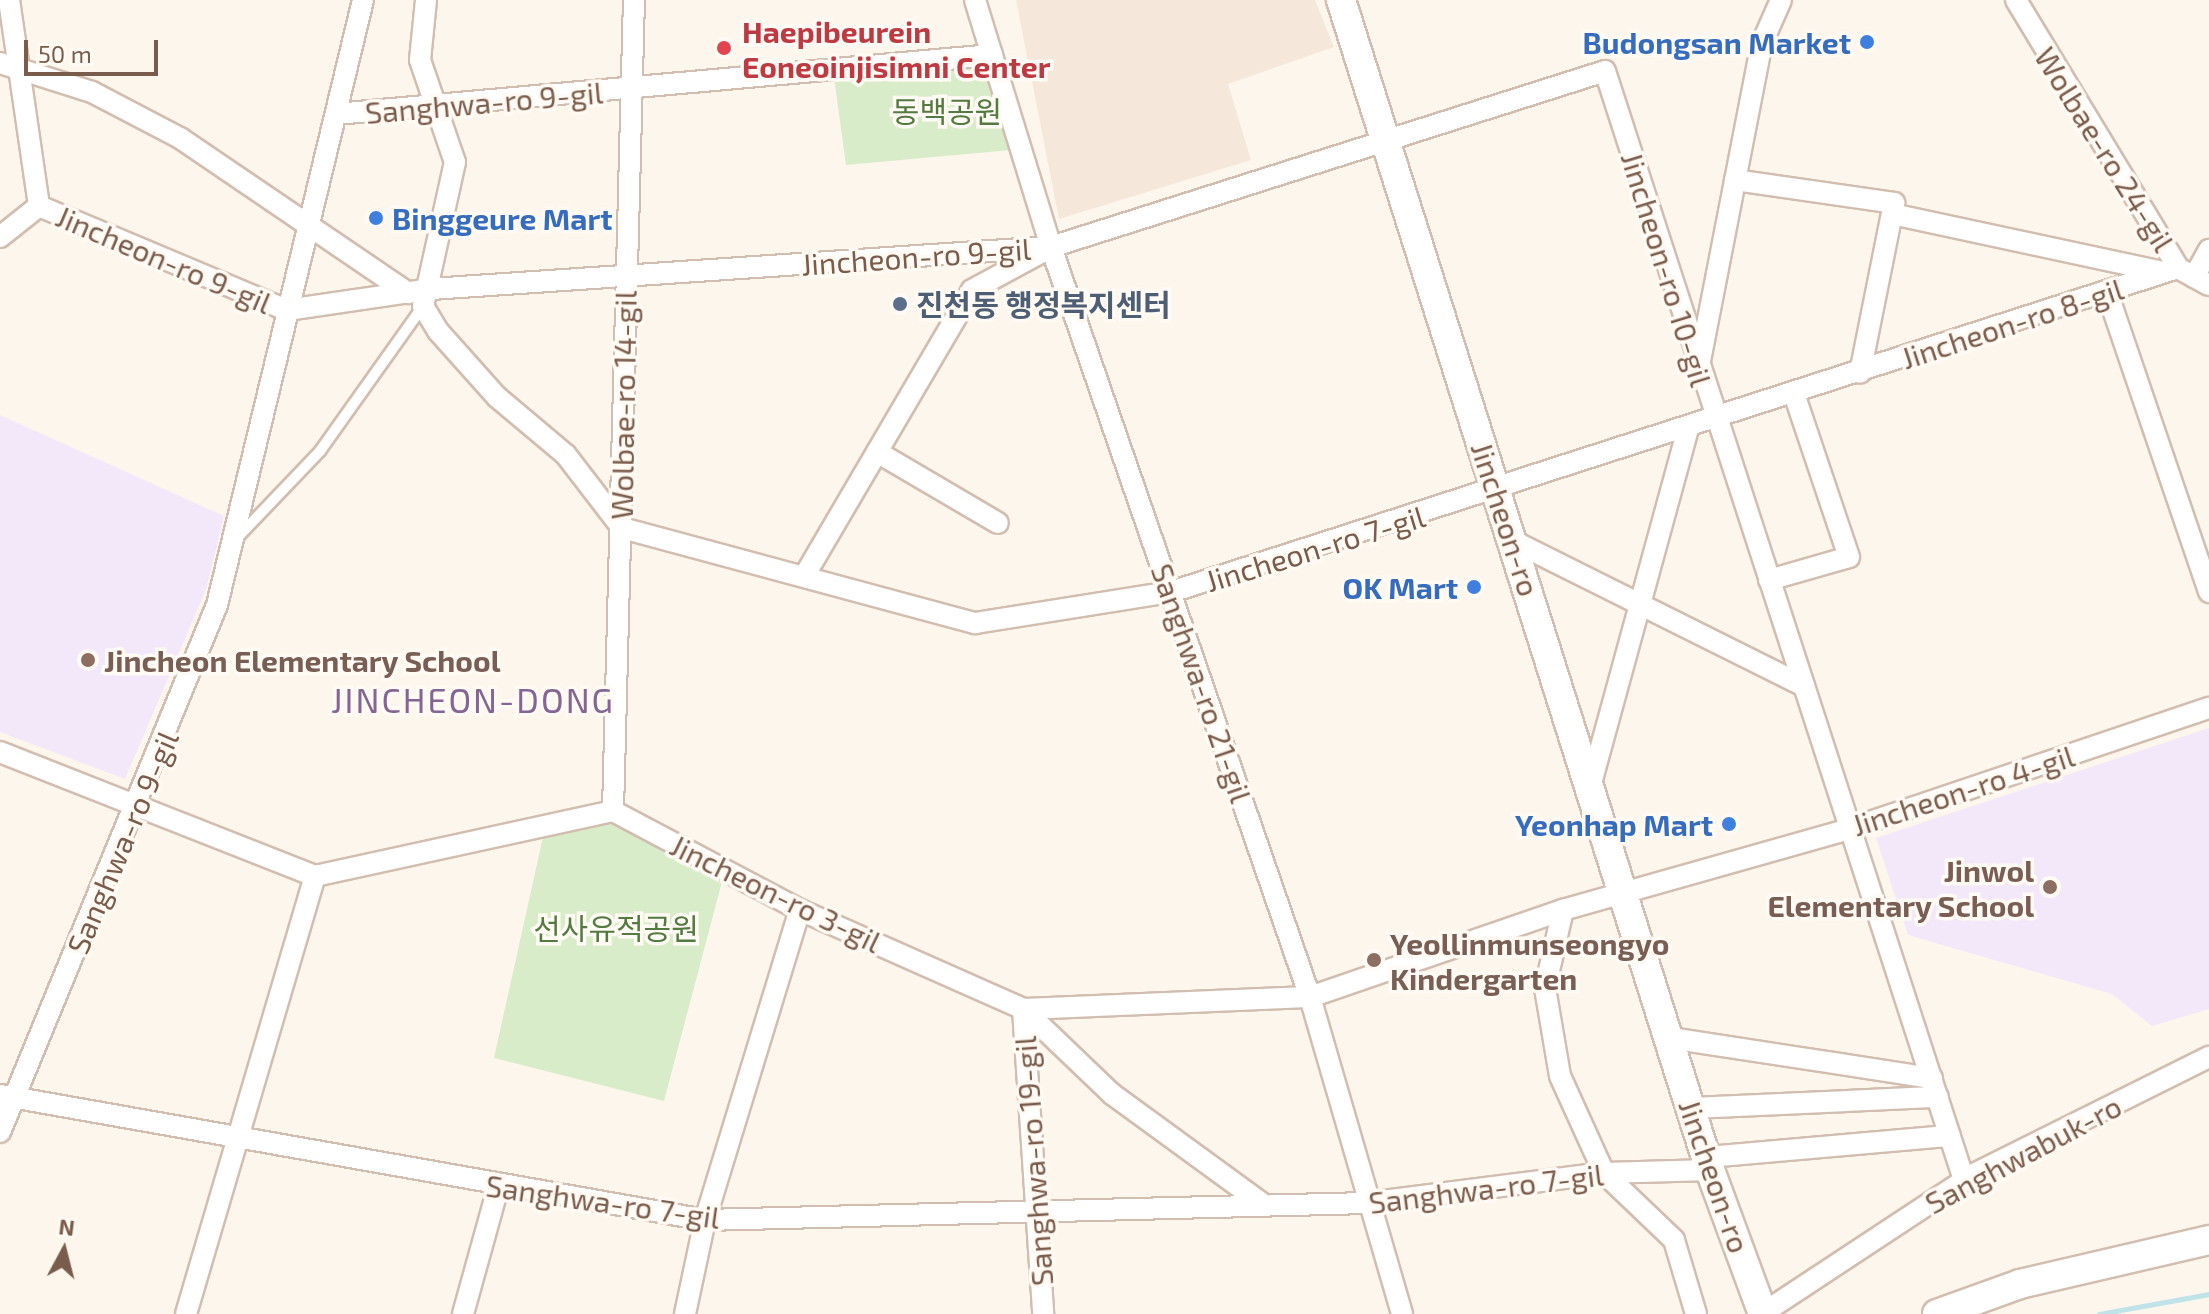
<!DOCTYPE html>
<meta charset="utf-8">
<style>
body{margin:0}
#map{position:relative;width:2209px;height:1314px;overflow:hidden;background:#fdf6ec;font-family:"Exo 2","Noto Sans KR",sans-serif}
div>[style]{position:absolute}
.residential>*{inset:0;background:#f5e8da}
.education>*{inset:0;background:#f3e8fa}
.green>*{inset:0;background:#d8ecc9}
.stream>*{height:5px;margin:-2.5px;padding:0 2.5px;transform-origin:2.5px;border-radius:2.5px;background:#bfe3e8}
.roads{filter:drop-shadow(2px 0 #d1beb0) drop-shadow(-2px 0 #d1beb0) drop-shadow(0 2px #d1beb0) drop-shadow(0 -2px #d1beb0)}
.service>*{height:10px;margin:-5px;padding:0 5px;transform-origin:5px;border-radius:5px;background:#fff}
.minor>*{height:20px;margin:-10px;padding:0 10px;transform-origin:10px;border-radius:10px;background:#fff}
.secondary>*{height:28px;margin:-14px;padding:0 14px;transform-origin:14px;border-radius:14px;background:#fff}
.dots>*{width:22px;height:22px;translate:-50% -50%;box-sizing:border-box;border:4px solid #fffaf3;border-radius:50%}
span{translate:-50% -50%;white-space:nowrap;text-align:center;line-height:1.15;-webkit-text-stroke:7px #fffaf3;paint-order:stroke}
.health-label{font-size:30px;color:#be3a42;font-weight:700}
.left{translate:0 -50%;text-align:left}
.shop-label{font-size:30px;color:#366cbe;font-weight:700}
.right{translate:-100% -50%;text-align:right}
.street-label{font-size:30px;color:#7a5c4d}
.park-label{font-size:30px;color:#537a41}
.service-label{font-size:30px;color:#4e5e75;font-weight:700}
.education-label{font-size:30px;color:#785e54;font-weight:700}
.quarter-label{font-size:34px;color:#846695;letter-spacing:2px}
.north{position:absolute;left:24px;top:1210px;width:80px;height:80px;-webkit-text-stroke:6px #fffaf3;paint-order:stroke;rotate:7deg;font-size:22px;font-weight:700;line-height:32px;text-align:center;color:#7a5c4d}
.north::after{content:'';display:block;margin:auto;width:28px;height:36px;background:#7a5c4d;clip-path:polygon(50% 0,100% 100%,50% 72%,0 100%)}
.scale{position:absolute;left:24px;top:40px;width:134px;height:36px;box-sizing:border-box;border:4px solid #7a5c4d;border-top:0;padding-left:10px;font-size:24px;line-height:28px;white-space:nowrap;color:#7a5c4d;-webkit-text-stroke:6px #fffaf3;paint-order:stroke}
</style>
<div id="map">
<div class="residential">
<i style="clip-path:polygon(1016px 0,1315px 0,1334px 47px,1228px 84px,1251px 160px,1059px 219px)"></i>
</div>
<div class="education">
<i style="clip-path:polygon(0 415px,224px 516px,206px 589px,125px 779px,0 732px)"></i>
<i style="clip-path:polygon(2209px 728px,2209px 1009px,2152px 1026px,2112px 994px,1908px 935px,1876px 838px)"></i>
</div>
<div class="green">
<i style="clip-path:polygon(985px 63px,1011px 150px,846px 165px,834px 77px)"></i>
<i style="clip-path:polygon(610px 822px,723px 878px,664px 1101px,494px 1058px,543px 837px)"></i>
</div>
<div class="stream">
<i style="left:2099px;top:1314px;width:112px;rotate:-10.3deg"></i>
</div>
<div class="roads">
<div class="service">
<i style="left:237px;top:538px;width:120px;rotate:-46.3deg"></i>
<i style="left:320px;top:451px;width:178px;rotate:-54.6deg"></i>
</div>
<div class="minor">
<i style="left:9px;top:0;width:208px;rotate:81.7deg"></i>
<i style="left:426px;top:0;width:60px;rotate:95.7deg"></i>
<i style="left:420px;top:60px;width:108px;rotate:71.1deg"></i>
<i style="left:455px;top:162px;width:148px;rotate:102.5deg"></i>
<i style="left:423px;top:306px;width:29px;rotate:59deg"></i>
<i style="left:438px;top:331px;width:89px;rotate:48.2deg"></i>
<i style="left:497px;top:397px;width:90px;rotate:40deg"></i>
<i style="left:566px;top:455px;width:92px;rotate:52.5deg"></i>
<i style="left:622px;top:528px;width:366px;rotate:15.1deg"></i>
<i style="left:975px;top:623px;width:198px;rotate:-9deg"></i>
<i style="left:1171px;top:592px;width:1058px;rotate:-17.84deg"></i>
<i style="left:975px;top:0;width:258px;rotate:72.9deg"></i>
<i style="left:1051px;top:247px;width:793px;rotate:70.95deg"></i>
<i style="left:1310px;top:997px;width:330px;rotate:73.8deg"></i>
<i style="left:2016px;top:0;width:313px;rotate:58.8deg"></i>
<i style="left:2178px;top:268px;width:35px;rotate:29deg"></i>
<i style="left:0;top:63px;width:96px;rotate:17.5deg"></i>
<i style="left:92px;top:92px;width:99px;rotate:27.6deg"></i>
<i style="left:180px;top:138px;width:276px;rotate:34.2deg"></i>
<i style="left:336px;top:114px;width:659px;rotate:-5.14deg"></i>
<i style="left:1735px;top:180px;width:161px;rotate:8.2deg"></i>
<i style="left:1894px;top:203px;width:173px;rotate:101.3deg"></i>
<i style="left:39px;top:206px;width:269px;rotate:22.8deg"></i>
<i style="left:287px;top:310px;width:146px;rotate:-8.3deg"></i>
<i style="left:431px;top:289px;width:621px;rotate:-3.88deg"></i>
<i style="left:1051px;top:247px;width:581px;rotate:-17.62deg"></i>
<i style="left:1605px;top:71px;width:1166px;rotate:72.06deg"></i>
<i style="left:1892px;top:214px;width:276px;rotate:12.1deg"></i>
<i style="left:0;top:237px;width:50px;rotate:-38.5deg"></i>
<i style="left:2194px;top:277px;width:31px;rotate:-61deg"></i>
<i style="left:2107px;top:292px;width:317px;rotate:71.2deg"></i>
<i style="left:1699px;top:366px;width:329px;rotate:-79deg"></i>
<i style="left:1762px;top:43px;width:47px;rotate:-66.2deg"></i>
<i style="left:877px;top:452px;width:140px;rotate:30.4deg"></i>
<i style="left:1515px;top:542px;width:323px;rotate:26.5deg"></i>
<i style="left:806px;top:573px;width:328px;rotate:-59.6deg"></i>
<i style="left:972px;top:290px;width:82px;rotate:-28.4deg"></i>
<i style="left:1769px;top:580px;width:83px;rotate:-16deg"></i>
<i style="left:1849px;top:557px;width:172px;rotate:-108.6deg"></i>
<i style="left:0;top:752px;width:339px;rotate:21.5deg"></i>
<i style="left:315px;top:876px;width:305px;rotate:-12.3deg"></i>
<i style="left:613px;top:811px;width:212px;rotate:27.9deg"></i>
<i style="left:800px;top:910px;width:244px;rotate:23.9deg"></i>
<i style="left:1023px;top:1009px;width:287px;rotate:-2.4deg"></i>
<i style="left:1310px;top:997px;width:268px;rotate:-19deg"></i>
<i style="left:1563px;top:910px;width:300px;rotate:-15.8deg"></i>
<i style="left:1852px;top:828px;width:377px;rotate:-18.6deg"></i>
<i style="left:1590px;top:787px;width:372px;rotate:-74.7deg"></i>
<i style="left:613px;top:811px;width:811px;rotate:-88.52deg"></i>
<i style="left:1563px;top:910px;width:80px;rotate:103deg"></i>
<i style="left:1545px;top:988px;width:89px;rotate:80.3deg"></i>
<i style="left:1560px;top:1076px;width:107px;rotate:65.6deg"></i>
<i style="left:1604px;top:1173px;width:97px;rotate:43.7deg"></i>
<i style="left:1674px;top:1240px;width:77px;rotate:73.4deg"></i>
<i style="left:1023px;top:1009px;width:123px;rotate:43.7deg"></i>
<i style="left:1112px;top:1094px;width:187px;rotate:36.1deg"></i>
<i style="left:1023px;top:1009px;width:306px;rotate:86.2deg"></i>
<i style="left:1670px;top:1038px;width:265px;rotate:8.7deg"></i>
<i style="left:0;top:1095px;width:716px;rotate:10.05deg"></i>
<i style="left:705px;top:1220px;width:662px;rotate:-1.47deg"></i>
<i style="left:1367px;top:1203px;width:239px;rotate:-7.2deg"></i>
<i style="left:1604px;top:1173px;width:106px;rotate:-1.6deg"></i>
<i style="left:1692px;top:1108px;width:246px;rotate:-2.6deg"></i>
<i style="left:0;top:1132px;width:570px;rotate:-67.62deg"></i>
<i style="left:217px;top:605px;width:622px;rotate:-76.43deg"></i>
<i style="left:1708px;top:1157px;width:243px;rotate:-5deg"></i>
<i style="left:1763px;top:1313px;width:253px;rotate:-33.4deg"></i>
<i style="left:1974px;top:1174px;width:263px;rotate:-26.5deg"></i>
<i style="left:186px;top:1314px;width:457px;rotate:-73.6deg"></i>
<i style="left:463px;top:1314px;width:131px;rotate:-74.5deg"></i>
<i style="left:685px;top:1314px;width:96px;rotate:-78deg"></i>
<i style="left:705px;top:1220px;width:324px;rotate:-73deg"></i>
</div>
<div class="secondary">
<i style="left:1341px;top:0;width:1227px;rotate:72.5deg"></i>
<i style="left:1710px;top:1170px;width:153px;rotate:69.8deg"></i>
<i style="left:1937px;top:1314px;width:88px;rotate:-19.9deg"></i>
<i style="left:2020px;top:1284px;width:194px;rotate:-13.1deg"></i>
</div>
</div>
<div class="dots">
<i style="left:1867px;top:42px;background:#3f7fe0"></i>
<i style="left:724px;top:48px;background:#e0444e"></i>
<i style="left:376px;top:218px;background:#3f7fe0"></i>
<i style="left:900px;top:304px;background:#5c6f8a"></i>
<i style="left:1474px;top:587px;background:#3f7fe0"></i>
<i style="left:88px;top:660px;background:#8d6e63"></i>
<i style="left:1729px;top:824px;background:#3f7fe0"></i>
<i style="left:2050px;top:887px;background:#8d6e63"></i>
<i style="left:1374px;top:960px;background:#8d6e63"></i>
</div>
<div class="health-label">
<span class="left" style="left:742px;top:48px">Haepibeurein<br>Eoneoinjisimni Center</span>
</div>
<div class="shop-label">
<span class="right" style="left:1851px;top:42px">Budongsan Market</span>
<span class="left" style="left:392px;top:218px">Binggeure Mart</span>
<span class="right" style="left:1458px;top:587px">OK Mart</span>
<span class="right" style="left:1713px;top:824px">Yeonhap Mart</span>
</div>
<div class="street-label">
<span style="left:484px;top:102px;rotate:-5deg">Sanghwa-ro 9-gil</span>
<span style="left:2105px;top:149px;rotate:58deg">Wolbae-ro 24-gil</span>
<span style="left:916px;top:256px;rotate:-4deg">Jincheon-ro 9-gil</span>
<span style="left:164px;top:259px;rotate:23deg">Jincheon-ro 9-gil</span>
<span style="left:1667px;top:269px;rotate:73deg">Jincheon-ro 10-gil</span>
<span style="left:2012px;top:323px;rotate:-18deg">Jincheon-ro 8-gil</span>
<span style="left:623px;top:405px;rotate:-89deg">Wolbae-ro 14-gil</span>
<span style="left:1506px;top:519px;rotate:72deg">Jincheon-ro</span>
<span style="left:1315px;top:548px;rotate:-17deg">Jincheon-ro 7-gil</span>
<span style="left:1202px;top:683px;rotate:71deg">Sanghwa-ro 21-gil</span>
<span style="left:1963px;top:790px;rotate:-18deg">Jincheon-ro 4-gil</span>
<span style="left:122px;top:842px;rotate:-67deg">Sanghwa-ro 9-gil</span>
<span style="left:776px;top:893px;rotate:26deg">Jincheon-ro 3-gil</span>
<span style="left:2023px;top:1154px;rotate:-28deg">Sanghwabuk-ro</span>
<span style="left:1033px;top:1161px;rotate:-94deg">Sanghwa-ro 19-gil</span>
<span style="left:1715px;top:1176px;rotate:71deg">Jincheon-ro</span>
<span style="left:1486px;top:1188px;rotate:-7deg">Sanghwa-ro 7-gil</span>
<span style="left:603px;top:1201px;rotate:8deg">Sanghwa-ro 7-gil</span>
</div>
<div class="park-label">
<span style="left:947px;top:111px">동백공원</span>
<span style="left:616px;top:928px">선사유적공원</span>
</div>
<div class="service-label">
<span class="left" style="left:916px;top:304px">진천동 행정복지센터</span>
</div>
<div class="education-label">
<span class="left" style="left:104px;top:660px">Jincheon Elementary School</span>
<span class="right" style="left:2034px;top:887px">Jinwol<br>Elementary School</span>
<span class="left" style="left:1390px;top:960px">Yeollinmunseongyo<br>Kindergarten</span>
</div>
<div class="quarter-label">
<span style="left:473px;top:700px">JINCHEON-DONG</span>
</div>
<div class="north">N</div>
<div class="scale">50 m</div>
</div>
